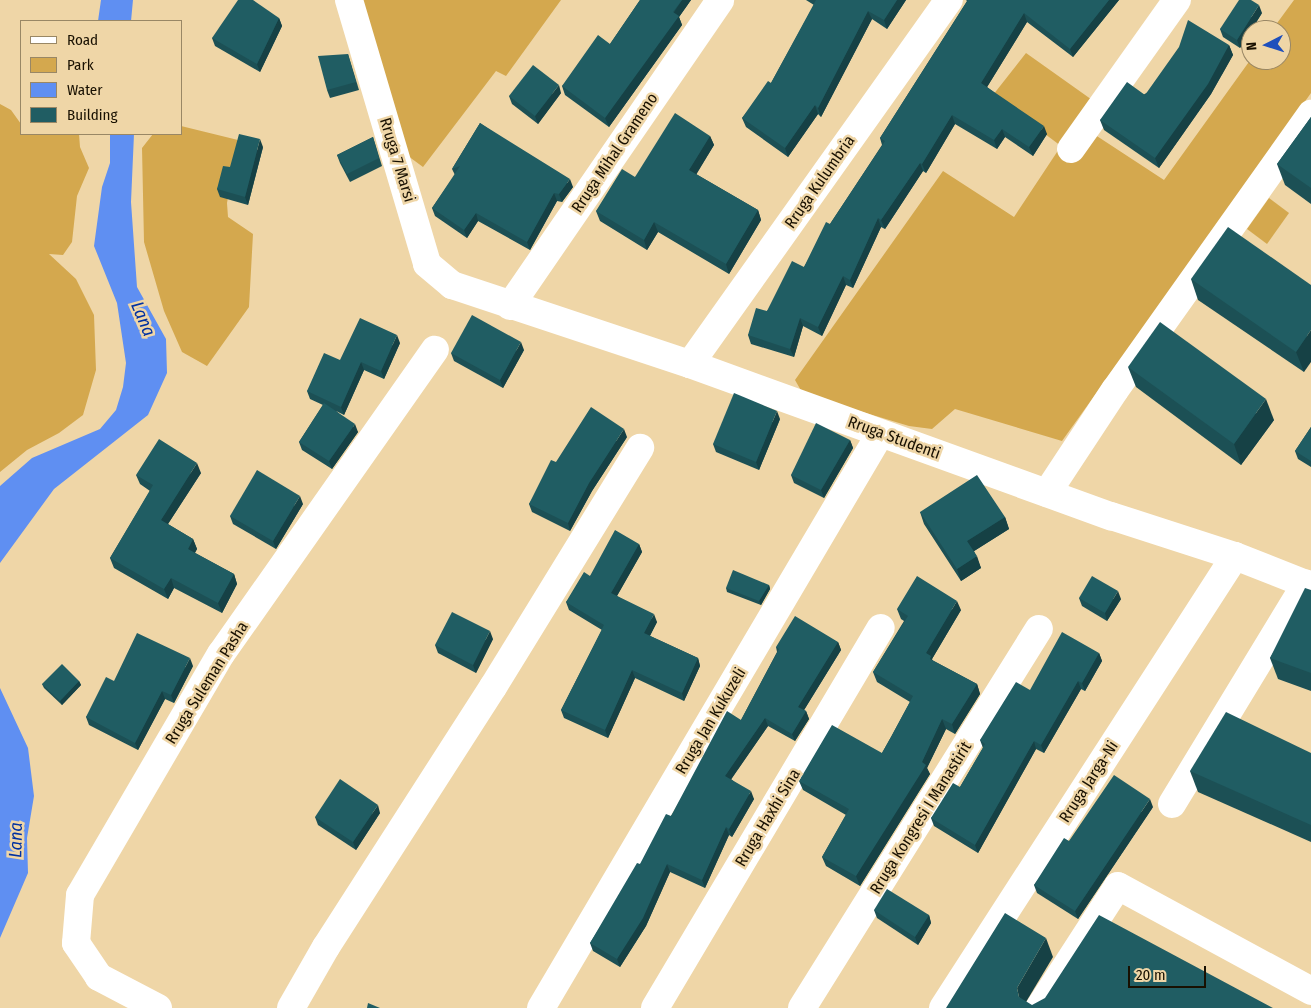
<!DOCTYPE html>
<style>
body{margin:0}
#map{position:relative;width:1311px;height:1008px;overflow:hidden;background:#efd6a7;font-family:"Fira Sans Condensed",sans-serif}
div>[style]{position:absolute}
.green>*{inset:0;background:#d4a84e}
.water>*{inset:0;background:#5f8ff2}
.minor>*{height:28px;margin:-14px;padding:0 14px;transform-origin:14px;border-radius:14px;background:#fff}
.wall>*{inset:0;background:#1c5055}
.shaded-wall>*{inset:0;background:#164145}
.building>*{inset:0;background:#205d63}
span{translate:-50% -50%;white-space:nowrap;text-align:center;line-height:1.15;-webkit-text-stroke:5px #efd6a7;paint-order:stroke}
.street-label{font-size:16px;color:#181001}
.water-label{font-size:18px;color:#0131a1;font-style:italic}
.legend{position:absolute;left:20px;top:20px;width:162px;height:115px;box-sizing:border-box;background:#efd6a7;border:1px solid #998765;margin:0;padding:6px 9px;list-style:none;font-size:15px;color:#181001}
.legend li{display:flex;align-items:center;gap:10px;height:25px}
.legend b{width:25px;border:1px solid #998765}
.north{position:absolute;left:1241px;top:20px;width:50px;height:50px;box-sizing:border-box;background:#efd6a7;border:1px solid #998765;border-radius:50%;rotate:265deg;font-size:14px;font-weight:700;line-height:20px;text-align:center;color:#181001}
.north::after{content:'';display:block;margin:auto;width:18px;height:22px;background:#1e4fbc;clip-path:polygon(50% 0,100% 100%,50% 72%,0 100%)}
.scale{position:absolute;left:1128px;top:966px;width:78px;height:22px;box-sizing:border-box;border:2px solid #181001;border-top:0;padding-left:6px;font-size:15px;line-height:18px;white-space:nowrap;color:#181001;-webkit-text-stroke:4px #efd6a7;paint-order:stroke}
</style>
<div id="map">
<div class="green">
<i style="clip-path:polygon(355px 0,561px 0,506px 76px,496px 71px,423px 167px,404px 153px)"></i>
<i style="clip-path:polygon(1294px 0,1311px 0,1311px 93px,1062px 441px,955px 409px,932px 429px,909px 426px,803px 394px,795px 380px,943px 171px,1014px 217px,1061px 146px,993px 95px,1026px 53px,1095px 102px,1080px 125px,1164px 180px,1251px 59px,1281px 60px,1281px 30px,1272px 30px)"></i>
<i style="clip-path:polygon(0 104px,11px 110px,21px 124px,21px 134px,79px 134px,80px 147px,89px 168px,77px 196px,72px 242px,63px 255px,49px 254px,76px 279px,94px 315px,96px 370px,83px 415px,59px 433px,27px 450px,0 472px)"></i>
<i style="clip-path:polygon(181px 126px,238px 140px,227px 203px,228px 217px,253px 234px,249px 307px,207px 366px,182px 352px,164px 311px,144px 242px,142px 148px,153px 134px,181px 134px)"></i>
<i style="clip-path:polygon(1269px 198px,1289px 213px,1267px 244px,1247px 229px)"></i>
</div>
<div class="water">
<i style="clip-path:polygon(101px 0,133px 0,131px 21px,98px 21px)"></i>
<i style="clip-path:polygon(110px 134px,134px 134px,131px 202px,137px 287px,166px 339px,167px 373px,148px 415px,54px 489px,0 563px,0 486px,32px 458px,100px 429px,116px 410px,123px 387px,126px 363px,117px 303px,94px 246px,102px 187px,110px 163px)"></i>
<i style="clip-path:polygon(0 688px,28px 748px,34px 796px,27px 838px,28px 873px,0 938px)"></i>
</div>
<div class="minor">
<i style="left:349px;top:0;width:275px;rotate:73.5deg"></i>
<i style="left:427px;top:264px;width:33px;rotate:40deg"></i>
<i style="left:452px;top:285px;width:251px;rotate:18.4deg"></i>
<i style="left:690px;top:364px;width:448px;rotate:19.9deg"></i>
<i style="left:1111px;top:516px;width:130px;rotate:17.9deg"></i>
<i style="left:1235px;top:556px;width:82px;rotate:21.5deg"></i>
<i style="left:1071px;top:149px;width:183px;rotate:-54.6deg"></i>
<i style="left:510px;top:306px;width:371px;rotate:-55.5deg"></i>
<i style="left:690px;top:364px;width:447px;rotate:-54.6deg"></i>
<i style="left:1047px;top:493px;width:123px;rotate:-56.6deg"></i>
<i style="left:1115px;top:390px;width:339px;rotate:-54.6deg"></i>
<i style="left:1172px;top:804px;width:258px;rotate:-58.7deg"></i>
<i style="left:158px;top:1008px;width:67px;rotate:-152.3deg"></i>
<i style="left:99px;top:977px;width:41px;rotate:-124.1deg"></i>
<i style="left:76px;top:943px;width:48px;rotate:-85.2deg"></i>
<i style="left:80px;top:895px;width:279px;rotate:-59.7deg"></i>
<i style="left:221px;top:654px;width:372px;rotate:-54.9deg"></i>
<i style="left:291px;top:1008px;width:70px;rotate:-60.2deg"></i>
<i style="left:326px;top:947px;width:309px;rotate:-57.3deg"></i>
<i style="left:493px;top:687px;width:281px;rotate:-58.4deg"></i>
<i style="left:541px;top:1008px;width:667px;rotate:-59.43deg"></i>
<i style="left:655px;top:1008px;width:442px;rotate:-59.3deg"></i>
<i style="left:802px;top:1008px;width:447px;rotate:-58deg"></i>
<i style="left:943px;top:1008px;width:538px;rotate:-57.14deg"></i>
<i style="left:1039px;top:1008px;width:145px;rotate:-57.1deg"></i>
<i style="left:1118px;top:886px;width:220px;rotate:28.5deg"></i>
</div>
<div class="wall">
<i style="clip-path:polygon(640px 0,691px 0,679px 17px,682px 25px,609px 127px,565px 95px,562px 86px,610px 44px)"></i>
<i style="clip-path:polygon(806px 0,906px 0,887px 29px,872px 19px,821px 117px,818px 114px,788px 157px,746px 127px,742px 118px,771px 83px,814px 5px)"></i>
<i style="clip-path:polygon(966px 0,1119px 0,1073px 57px,1027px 22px,987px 87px,1047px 134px,1033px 156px,1005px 137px,997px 149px,955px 124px,926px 173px,923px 171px,885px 229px,881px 227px,853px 288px,846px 285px,822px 336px,803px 326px,794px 357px,751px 344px,748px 335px,767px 311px,804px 267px,830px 224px,882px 145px,880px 138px,967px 1px)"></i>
<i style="clip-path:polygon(1262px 13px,1240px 48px,1223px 37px,1220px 29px)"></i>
<i style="clip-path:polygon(279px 18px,282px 26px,260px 72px,215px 46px,212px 38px)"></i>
<i style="clip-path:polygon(1229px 45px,1233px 55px,1211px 94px,1159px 168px,1104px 130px,1100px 120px)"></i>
<i style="clip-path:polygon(348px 54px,359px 90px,330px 98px,327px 90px)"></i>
<i style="clip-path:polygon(561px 93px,538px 124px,512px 104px,509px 96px)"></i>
<i style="clip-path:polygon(1311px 117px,1311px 204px,1285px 185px,1277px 164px)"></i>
<i style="clip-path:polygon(480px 123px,573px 187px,562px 202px,557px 201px,530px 250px,478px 221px,467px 238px,435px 216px,432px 208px,455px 175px,452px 169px)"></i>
<i style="clip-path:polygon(710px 136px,714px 145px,696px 174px,758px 210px,761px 220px,729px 274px,658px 232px,647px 250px,600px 221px,596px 211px,635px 177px)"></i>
<i style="clip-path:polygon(373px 137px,382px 166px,350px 182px,340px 163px,337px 155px)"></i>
<i style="clip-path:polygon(263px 147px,248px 205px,220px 197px,217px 189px,230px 167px)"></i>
<i style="clip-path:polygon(1191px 279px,1311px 285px,1304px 372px,1198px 300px)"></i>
<i style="clip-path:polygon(400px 343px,384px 379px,364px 370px,344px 415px,336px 411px,358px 432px,332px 469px,302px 450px,299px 442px,323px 405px,310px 399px,307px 391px,340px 360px)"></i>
<i style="clip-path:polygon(524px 350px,503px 388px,454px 361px,451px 353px)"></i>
<i style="clip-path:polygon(1128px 367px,1274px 420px,1241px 465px,1136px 387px)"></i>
<i style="clip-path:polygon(780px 419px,759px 470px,716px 452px,713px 444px)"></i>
<i style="clip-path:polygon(1311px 427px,1311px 467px,1298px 459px,1295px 451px)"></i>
<i style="clip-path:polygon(627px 437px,592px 491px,570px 531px,532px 512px,529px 504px,556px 462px)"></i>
<i style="clip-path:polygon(850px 440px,853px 448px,824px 498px,794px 483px,791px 475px)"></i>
<i style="clip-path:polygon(201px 473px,168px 524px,193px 539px,197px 549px,195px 553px,234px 574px,237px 584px,222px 613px,174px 588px,168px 599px,114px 568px,110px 558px,150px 491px,140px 484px,136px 475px)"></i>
<i style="clip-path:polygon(303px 504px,276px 549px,233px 524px,230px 516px)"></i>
<i style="clip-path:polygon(920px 512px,1005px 517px,1009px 529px,974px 551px,981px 568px,961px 581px,924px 524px)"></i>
<i style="clip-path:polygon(639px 544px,642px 552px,617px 596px,657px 622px,650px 636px,698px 658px,700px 666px,684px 701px,635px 678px,608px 738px,564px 718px,561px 710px,602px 630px,569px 610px,566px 602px,590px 576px)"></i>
<i style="clip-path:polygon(769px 585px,770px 589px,761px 605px,727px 592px,726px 588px)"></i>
<i style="clip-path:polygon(1311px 590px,1311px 691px,1278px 679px,1270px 658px)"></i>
<i style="clip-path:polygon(1079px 598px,1121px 599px,1107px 621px,1082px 606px)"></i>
<i style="clip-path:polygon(897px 609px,961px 610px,932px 659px,932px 660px,977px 684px,980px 694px,955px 734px,946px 729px,927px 768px,930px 774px,860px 886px,826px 866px,822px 857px,846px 815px,803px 790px,799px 781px,882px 753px,891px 737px,910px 702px,877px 682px,873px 672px,904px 621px,901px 619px)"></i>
<i style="clip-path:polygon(493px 639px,476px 673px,438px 653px,435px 645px)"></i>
<i style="clip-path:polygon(838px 642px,841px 650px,804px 710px,806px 711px,809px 719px,795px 741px,768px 726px,731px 779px,754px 799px,732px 837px,729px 835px,705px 888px,670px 872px,646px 926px,620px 967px,593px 951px,590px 943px,671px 816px,741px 720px,777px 652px,776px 647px)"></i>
<i style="clip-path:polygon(1099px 653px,1102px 661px,1085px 691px,1081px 689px,1044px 753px,1036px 749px,978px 853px,934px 826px,931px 818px,960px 787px,983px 748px,980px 740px)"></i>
<i style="clip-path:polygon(193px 666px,174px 703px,165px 699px,138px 750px,89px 725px,86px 717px,114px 681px)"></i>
<i style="clip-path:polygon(79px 681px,81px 685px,62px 705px,44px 688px,42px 684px)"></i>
<i style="clip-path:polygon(1311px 753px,1311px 842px,1198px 792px,1190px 771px)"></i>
<i style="clip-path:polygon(1153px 807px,1078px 919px,1037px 893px,1034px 885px,1069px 841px)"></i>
<i style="clip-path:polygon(380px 813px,356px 850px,318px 825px,315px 817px)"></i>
<i style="clip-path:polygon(874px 910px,929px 915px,931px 923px,918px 945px,877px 918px)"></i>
</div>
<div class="shaded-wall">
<i style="clip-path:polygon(682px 0,691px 0,679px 17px,682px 25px,609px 127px,605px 118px)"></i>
<i style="clip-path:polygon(897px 0,906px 0,887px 29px,884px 20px)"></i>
<i style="clip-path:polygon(1109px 0,1119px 0,1073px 57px,1070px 49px)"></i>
<i style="clip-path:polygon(1259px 5px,1262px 13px,1240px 48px,1237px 40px)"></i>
<i style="clip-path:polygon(868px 11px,872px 19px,821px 117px,818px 108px)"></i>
<i style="clip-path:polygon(1024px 13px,1027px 22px,984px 92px,981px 83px)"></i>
<i style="clip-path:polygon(279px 18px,282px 26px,260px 72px,257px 64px)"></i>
<i style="clip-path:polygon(1229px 45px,1233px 55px,1211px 94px,1159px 168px,1155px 158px)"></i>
<i style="clip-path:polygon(559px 85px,561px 93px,538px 124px,535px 116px)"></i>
<i style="clip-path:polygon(815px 105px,818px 114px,788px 157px,785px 148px)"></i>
<i style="clip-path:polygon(952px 115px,955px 124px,926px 173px,922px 164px)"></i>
<i style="clip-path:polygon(1044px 126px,1047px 134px,1033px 156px,1029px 147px)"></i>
<i style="clip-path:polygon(1002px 129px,1005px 137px,997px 149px,994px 140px)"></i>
<i style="clip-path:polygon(710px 136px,714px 145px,693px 180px,689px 170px)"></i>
<i style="clip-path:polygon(260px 139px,263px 147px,248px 205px,245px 197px)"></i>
<i style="clip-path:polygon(920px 163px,923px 171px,885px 229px,881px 220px)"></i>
<i style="clip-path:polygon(570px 179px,573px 187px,562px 202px,559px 194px)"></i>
<i style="clip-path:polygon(554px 193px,557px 201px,530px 250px,527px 242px)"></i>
<i style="clip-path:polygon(758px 210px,761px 220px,729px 274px,726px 264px)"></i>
<i style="clip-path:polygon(476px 213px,478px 221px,467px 238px,464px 230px)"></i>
<i style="clip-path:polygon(878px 218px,881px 227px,853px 288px,850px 280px)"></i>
<i style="clip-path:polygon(654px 222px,658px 232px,647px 250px,644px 240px)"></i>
<i style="clip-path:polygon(843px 276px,846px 285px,822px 336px,818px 327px)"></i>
<i style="clip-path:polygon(800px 318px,803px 326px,794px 357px,790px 349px)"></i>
<i style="clip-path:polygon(1311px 330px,1311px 362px,1304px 372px,1296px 352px)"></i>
<i style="clip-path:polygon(397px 335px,400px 343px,384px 379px,381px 371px)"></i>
<i style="clip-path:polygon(521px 342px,524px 350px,503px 388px,500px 380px)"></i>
<i style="clip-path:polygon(361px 362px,364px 370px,344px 415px,341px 407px)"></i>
<i style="clip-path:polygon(1266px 399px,1274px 420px,1241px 465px,1234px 444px)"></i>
<i style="clip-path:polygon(777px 411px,780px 419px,759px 470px,756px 462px)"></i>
<i style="clip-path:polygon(355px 424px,358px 432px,332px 469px,329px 461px)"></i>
<i style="clip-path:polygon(624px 429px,627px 437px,592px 491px,570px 531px,568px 523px,589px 483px)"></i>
<i style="clip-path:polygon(850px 440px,853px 448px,824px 498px,821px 490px)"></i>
<i style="clip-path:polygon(197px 463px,201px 473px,164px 530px,161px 520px)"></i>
<i style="clip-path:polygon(300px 496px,303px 504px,276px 549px,273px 541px)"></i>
<i style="clip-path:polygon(1005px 517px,1009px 529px,971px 553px,967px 541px)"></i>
<i style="clip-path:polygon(193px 539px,197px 549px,191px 559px,188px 549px)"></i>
<i style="clip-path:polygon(639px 544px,642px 552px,614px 601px,611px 593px)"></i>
<i style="clip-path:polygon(977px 556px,981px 568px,961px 581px,957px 569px)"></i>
<i style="clip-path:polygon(234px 574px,237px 584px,222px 613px,218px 603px)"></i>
<i style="clip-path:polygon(171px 578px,174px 588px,168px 599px,164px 589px)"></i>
<i style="clip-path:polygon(769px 585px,770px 589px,761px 605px,759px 601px)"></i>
<i style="clip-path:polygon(1118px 591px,1121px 599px,1107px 621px,1105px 613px)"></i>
<i style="clip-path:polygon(957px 601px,961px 610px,932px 659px,935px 666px,926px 653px)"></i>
<i style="clip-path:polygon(654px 614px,657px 622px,647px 641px,644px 633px)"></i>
<i style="clip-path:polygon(490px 631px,493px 639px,476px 673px,473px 665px)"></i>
<i style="clip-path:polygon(838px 642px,841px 650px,801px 715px,798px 707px)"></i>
<i style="clip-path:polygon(1099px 653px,1102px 661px,1085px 691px,1082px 683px)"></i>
<i style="clip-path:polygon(190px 658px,193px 666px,174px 703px,171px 695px)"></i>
<i style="clip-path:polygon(698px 658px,700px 666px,684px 701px,682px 693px)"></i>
<i style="clip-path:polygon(632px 670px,635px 678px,608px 738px,605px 730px)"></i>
<i style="clip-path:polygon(79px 681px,81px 685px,62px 705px,60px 701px)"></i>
<i style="clip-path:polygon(1078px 681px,1081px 689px,1044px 753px,1041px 745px)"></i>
<i style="clip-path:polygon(977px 684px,980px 694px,955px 734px,952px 724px)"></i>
<i style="clip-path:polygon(162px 691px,165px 699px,138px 750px,135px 743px)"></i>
<i style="clip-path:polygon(806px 711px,809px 719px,795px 741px,792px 734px)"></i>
<i style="clip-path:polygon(765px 718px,768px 726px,728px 784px,725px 776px)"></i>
<i style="clip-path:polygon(942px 719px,946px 729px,927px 768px,930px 774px,860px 886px,856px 876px,922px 762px)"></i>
<i style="clip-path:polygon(1034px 741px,1036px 749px,978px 853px,975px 845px)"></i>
<i style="clip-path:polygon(751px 791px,754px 799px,732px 837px,729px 829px)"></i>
<i style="clip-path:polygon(1150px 799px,1153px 807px,1078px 919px,1075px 911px)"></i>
<i style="clip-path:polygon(378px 805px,380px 813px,356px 850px,353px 842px)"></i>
<i style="clip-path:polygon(726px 827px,729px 835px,705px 888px,702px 880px)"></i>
<i style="clip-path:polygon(667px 864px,670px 872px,646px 926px,620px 967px,617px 959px)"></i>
<i style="clip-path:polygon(929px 915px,931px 923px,918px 945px,915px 937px)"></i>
<i style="clip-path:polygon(1046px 938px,1053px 957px,1023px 1007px,1019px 997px,1017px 988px)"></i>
</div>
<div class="building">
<i style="clip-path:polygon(238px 0,253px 0,279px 18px,257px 64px,212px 38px)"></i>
<i style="clip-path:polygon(640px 0,682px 0,673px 12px,679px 16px,605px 118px,562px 86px,598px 35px,610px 44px)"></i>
<i style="clip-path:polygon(816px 0,897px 0,884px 20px,868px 11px,818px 108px,815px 105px,785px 148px,742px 118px,768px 81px,771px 83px)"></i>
<i style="clip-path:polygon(968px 0,1109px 0,1070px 49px,1024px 13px,981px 83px,1044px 126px,1029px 147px,1002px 129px,994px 140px,952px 115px,922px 164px,920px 163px,881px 220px,878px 218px,850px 280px,843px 276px,818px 327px,800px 318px,790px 349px,748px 335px,756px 308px,767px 311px,792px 261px,804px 267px,826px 222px,830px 224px,885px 141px,880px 138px)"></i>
<i style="clip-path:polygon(1239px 0,1251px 0,1259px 5px,1237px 40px,1220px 29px)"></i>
<i style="clip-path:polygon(1188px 20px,1229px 45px,1208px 84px,1155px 158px,1100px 120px,1127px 82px,1145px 95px,1179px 47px)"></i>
<i style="clip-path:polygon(348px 54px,356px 82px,327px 90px,318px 56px)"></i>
<i style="clip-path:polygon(533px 65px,559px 85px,535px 116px,509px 96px)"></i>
<i style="clip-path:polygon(675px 113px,710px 136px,689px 170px,758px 210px,726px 264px,654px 222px,644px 240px,596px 211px,622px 169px,635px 177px)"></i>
<i style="clip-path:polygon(1311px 117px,1311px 188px,1277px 164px)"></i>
<i style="clip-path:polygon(480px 123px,570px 179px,559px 194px,554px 193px,527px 242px,476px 213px,464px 230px,432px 208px,460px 166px,452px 169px)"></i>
<i style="clip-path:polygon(239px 134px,260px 139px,245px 197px,217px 189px,223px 166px,230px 167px)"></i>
<i style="clip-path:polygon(373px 137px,379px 158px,347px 174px,337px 155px)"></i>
<i style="clip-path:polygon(1228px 227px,1311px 285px,1311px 330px,1296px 352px,1191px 279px)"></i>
<i style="clip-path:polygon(472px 315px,521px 342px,500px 380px,451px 353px)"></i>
<i style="clip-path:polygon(360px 318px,397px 335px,381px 371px,361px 362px,341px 407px,307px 391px,324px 353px,340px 360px)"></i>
<i style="clip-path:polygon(1160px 322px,1266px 399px,1234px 444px,1128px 367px)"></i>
<i style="clip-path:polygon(734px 393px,777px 411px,756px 462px,713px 444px)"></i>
<i style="clip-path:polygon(324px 403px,355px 424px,329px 461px,299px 442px)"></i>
<i style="clip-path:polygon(591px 407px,624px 429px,589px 483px,568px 523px,529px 504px,551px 460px,556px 462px)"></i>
<i style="clip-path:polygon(816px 423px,850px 440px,821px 490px,791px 475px)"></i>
<i style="clip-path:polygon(1311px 427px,1311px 461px,1295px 451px)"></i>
<i style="clip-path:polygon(159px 439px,197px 463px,161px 520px,193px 539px,188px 549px,234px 574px,218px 603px,171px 578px,164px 589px,110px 558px,153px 485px,136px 475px)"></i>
<i style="clip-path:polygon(257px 470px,300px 496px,273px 541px,230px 516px)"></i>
<i style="clip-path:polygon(977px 475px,1005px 517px,967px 541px,977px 556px,957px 569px,920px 512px)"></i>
<i style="clip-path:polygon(615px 530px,639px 544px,611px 593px,654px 614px,644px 633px,698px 658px,682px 693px,632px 670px,605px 730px,561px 710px,604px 625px,566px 602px,584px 572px,590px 576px)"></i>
<i style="clip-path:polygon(733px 570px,769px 585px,759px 601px,726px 588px)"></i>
<i style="clip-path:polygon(917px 576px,957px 601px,926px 653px,931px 656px,930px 659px,977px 684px,952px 724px,942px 719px,922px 762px,926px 765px,856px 876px,822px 857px,849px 809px,799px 781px,832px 725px,882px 753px,891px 737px,913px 696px,873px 672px,908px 616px,897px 609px)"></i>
<i style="clip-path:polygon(1092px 576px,1118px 591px,1105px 613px,1079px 598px)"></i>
<i style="clip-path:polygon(1305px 588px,1311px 590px,1311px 673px,1270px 658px)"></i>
<i style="clip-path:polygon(452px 612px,490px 631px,473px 665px,435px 645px)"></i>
<i style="clip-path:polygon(795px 616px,838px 642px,798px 707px,806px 711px,792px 734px,765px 718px,725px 776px,751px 791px,729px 829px,726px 827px,702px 880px,667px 864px,643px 918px,617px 959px,590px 943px,637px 863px,640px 864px,666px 814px,671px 816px,727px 711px,741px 720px,779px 649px,776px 647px)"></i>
<i style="clip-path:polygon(1062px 632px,1099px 653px,1082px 683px,1078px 681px,1041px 745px,1034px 741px,975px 845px,931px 818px,953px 783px,960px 787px,985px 744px,980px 740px,1016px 682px,1030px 690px)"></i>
<i style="clip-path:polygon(137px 633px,190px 658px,171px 695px,162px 691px,135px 743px,86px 717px,106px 677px,114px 681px)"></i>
<i style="clip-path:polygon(62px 664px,79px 681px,60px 701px,42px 684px)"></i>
<i style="clip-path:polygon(1226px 712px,1311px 753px,1311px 825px,1190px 771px)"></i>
<i style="clip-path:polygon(1114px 775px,1150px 799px,1075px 911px,1034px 885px,1064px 838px,1069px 841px)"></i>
<i style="clip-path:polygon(340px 779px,378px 805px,353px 842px,315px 817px)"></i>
<i style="clip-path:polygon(887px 889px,929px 915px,915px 937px,874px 910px)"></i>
<i style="clip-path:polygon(1005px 913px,1046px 938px,1017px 988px,1019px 997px,1032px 1005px,1045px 998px,1099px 915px,1273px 1008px,946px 1008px)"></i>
<i style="clip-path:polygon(368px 1003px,380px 1008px,367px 1008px)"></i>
</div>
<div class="street-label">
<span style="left:615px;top:153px;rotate:-56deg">Rruga Mihal Grameno</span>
<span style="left:397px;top:160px;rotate:73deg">Rruga 7 Marsi</span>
<span style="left:820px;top:182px;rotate:-55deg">Rruga Kulumbria</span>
<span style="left:894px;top:438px;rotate:20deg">Rruga Studenti</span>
<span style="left:207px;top:683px;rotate:-58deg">Rruga Suleman Pasha</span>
<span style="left:711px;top:721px;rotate:-59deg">Rruga Jan Kukuzeli</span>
<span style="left:1089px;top:782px;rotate:-57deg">Rruga Jarga-Ni</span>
<span style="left:768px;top:818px;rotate:-59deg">Rruga Haxhi Sina</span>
<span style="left:921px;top:818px;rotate:-58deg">Rruga Kongresi I Manastirit</span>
</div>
<div class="water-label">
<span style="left:143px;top:319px;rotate:67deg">Lana</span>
<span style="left:16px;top:840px;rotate:-89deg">Lana</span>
</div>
<ul class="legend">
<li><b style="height:6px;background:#fff"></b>Road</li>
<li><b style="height:14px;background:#d4a84e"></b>Park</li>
<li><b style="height:14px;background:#5f8ff2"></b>Water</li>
<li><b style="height:14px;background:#205d63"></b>Building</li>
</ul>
<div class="north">N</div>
<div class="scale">20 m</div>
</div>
